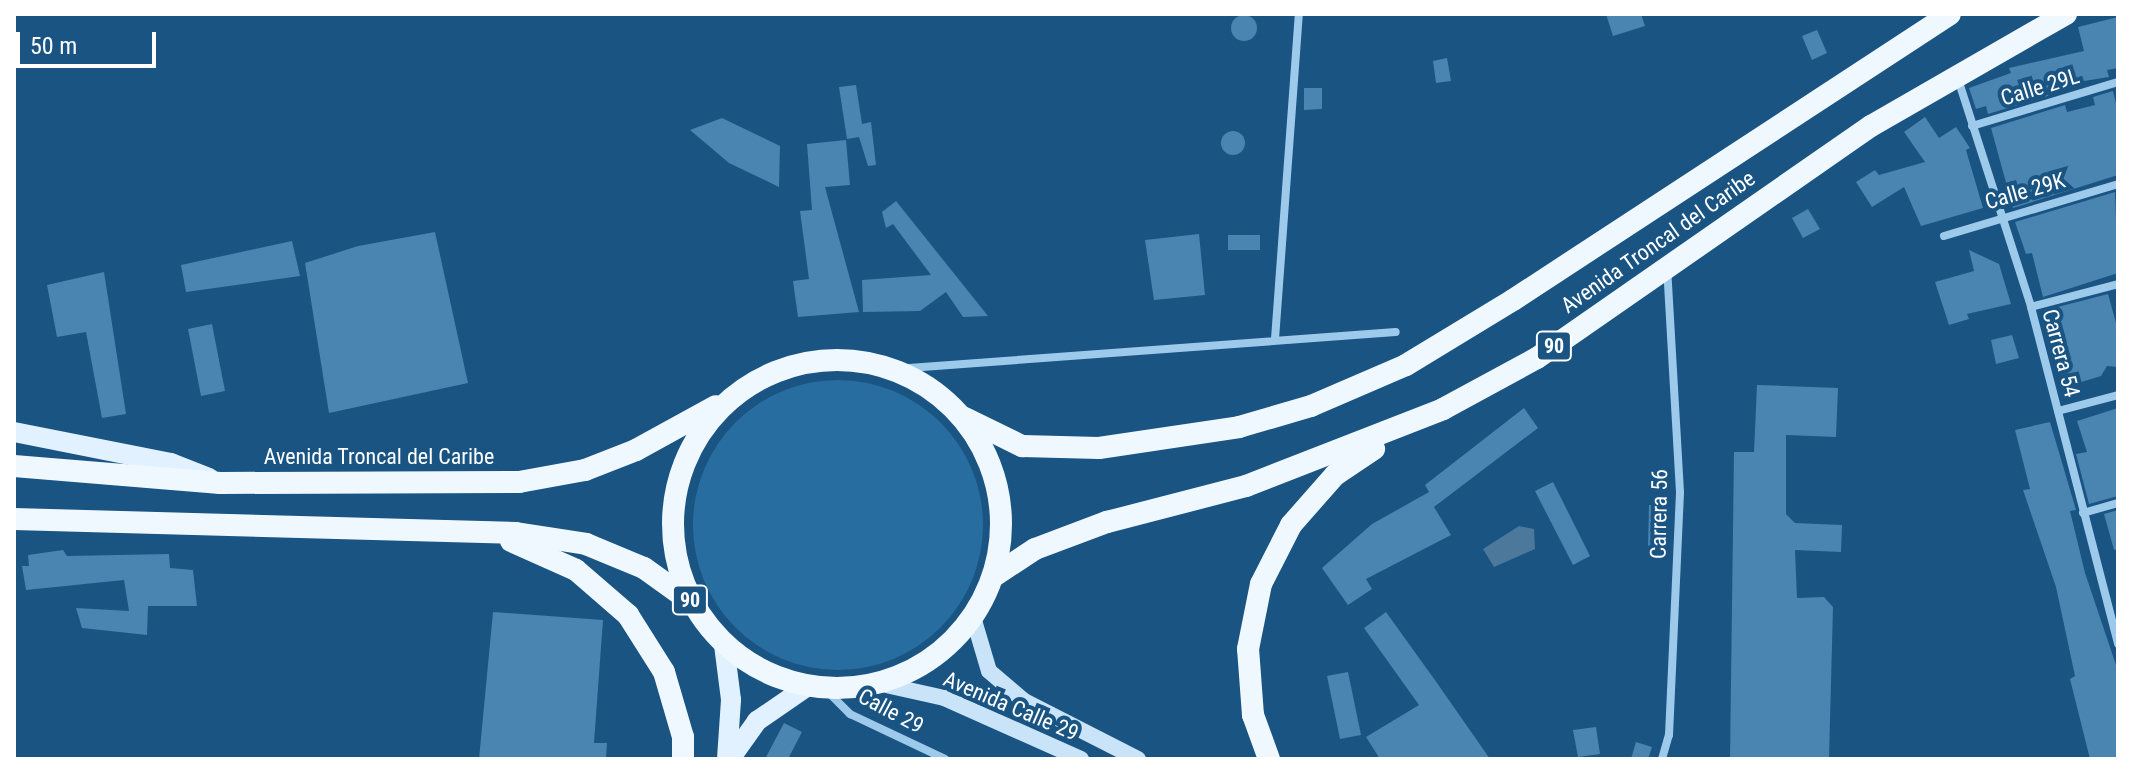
<!DOCTYPE html>
<style>
body{margin:0}
#map{position:relative;width:2132px;height:773px;overflow:hidden;background:#195483;font-family:"Roboto Condensed",sans-serif}
div>[style]{position:absolute}
.green>*{inset:0;background:#286da0}
.round{border-radius:50%}
.water>*{inset:0;background:#4c789b}
.building>*{inset:0;background:#4a84b0}
.minor>*{height:8px;margin:-4px;padding:0 4px;transform-origin:4px;border-radius:4px;background:#9dcaeb}
.secondary>*{height:16px;margin:-8px;padding:0 8px;transform-origin:8px;border-radius:8px;background:#c9e3f8}
.primary>*{height:20px;margin:-10px;padding:0 10px;transform-origin:10px;border-radius:10px;background:#e2f1ff}
.trunk>*{height:22px;margin:-11px;padding:0 11px;transform-origin:11px;border-radius:11px;background:#f0f8ff}
.trunk>.ring{margin:-11px;padding:0;box-sizing:content-box;background:none;border:22px solid #f0f8ff;border-radius:50%}
span{translate:-50% -50%;white-space:nowrap;text-align:center;line-height:1.15;-webkit-text-stroke:8px #195483;paint-order:stroke}
.shield-label span{padding:2px 6px;background:#195483;border:2px solid;border-radius:6px;-webkit-text-stroke-width:0}
.shield-label{font-size:20px;color:#fff;font-weight:700}
.street-label{font-size:22px;color:#fff}
.frame{position:absolute;inset:0;border:16px solid #fff;pointer-events:none}
.scale{position:absolute;left:16px;top:32px;width:140px;height:36px;box-sizing:border-box;border:4px solid #fff;border-top:0;padding-left:10px;font-size:24px;line-height:28px;white-space:nowrap;color:#fff;-webkit-text-stroke:6px #195483;paint-order:stroke}
</style>
<div id="map">
<div class="green">
<i class="round" style="left:693px;top:380px;width:290px;height:290px"></i>
</div>
<div class="water">
<i style="clip-path:polygon(1519px 526px,1534px 529px,1535px 549px,1494px 567px,1483px 549px)"></i>
</div>
<div class="building">
<i style="clip-path:polygon(1606px 14px,1641px 14px,1645px 26px,1613px 36px)"></i>
<i class="round" style="left:1231px;top:15px;width:26px;height:26px"></i>
<i style="clip-path:polygon(2118px 17px,2118px 68px,2107px 70px,2109px 77px,2059px 85px,2061px 92px,1988px 114px,1986px 106px,1976px 109px,1969px 88px,2011px 73px,2009px 68px,2084px 51px,2078px 27px)"></i>
<i style="clip-path:polygon(1817px 30px,1827px 53px,1812px 60px,1802px 36px)"></i>
<i style="clip-path:polygon(1447px 58px,1451px 81px,1436px 83px,1433px 61px)"></i>
<i style="clip-path:polygon(856px 85px,862px 124px,871px 122px,876px 165px,868px 166px,859px 137px,847px 139px,839px 87px)"></i>
<i style="clip-path:polygon(1304px 88px,1322px 88px,1322px 109px,1304px 110px)"></i>
<i style="clip-path:polygon(2113px 91px,2118px 112px,2118px 175px,2013px 208px,1991px 128px,2065px 105px,2067px 112px,2095px 105px,2093px 97px)"></i>
<i style="clip-path:polygon(1925px 117px,1939px 138px,1956px 127px,1970px 148px,1966px 150px,1983px 208px,1921px 226px,1904px 187px,1872px 207px,1856px 182px,1875px 170px,1879px 175px,1925px 162px,1904px 132px)"></i>
<i style="clip-path:polygon(722px 118px,780px 146px,779px 187px,729px 163px,690px 130px)"></i>
<i class="round" style="left:1221px;top:131px;width:24px;height:24px"></i>
<i style="clip-path:polygon(846px 140px,850px 185px,825px 187px,859px 312px,798px 317px,793px 281px,809px 279px,800px 211px,812px 210px,807px 144px)"></i>
<i style="clip-path:polygon(2115px 192px,2118px 273px,2043px 297px,2032px 253px,2026px 254px,2015px 222px)"></i>
<i style="clip-path:polygon(896px 201px,988px 316px,963px 317px,946px 292px,920px 311px,863px 312px,862px 280px,931px 275px,893px 224px,886px 228px,882px 212px)"></i>
<i style="clip-path:polygon(1808px 209px,1820px 229px,1803px 238px,1792px 218px)"></i>
<i style="clip-path:polygon(435px 232px,468px 383px,329px 413px,305px 263px,358px 246px)"></i>
<i style="clip-path:polygon(1199px 234px,1205px 295px,1154px 300px,1145px 240px)"></i>
<i style="clip-path:polygon(1228px 235px,1260px 235px,1260px 250px,1228px 250px)"></i>
<i style="clip-path:polygon(292px 241px,300px 276px,186px 292px,181px 265px)"></i>
<i style="clip-path:polygon(1969px 250px,1999px 264px,2011px 304px,1967px 314px,1969px 319px,1949px 325px,1935px 282px,1974px 271px)"></i>
<i style="clip-path:polygon(104px 272px,126px 414px,102px 418px,86px 332px,57px 337px,47px 285px)"></i>
<i style="clip-path:polygon(2108px 294px,2118px 330px,2118px 367px,2107px 366px,2101px 376px,2065px 387px,2046px 310px)"></i>
<i style="clip-path:polygon(212px 324px,225px 391px,201px 396px,188px 329px)"></i>
<i style="clip-path:polygon(2012px 335px,2019px 358px,1996px 364px,1991px 340px)"></i>
<i style="clip-path:polygon(1757px 385px,1838px 388px,1836px 437px,1786px 435px,1786px 514px,1795px 523px,1842px 525px,1841px 552px,1795px 550px,1797px 598px,1824px 597px,1833px 607px,1829px 759px,1730px 759px,1734px 452px,1754px 452px)"></i>
<i style="clip-path:polygon(1524px 408px,1538px 428px,1434px 507px,1451px 535px,1366px 579px,1372px 589px,1348px 605px,1322px 568px,1372px 524px,1429px 492px,1425px 485px)"></i>
<i style="clip-path:polygon(2118px 408px,2118px 496px,2089px 504px,2076px 454px,2087px 452px,2077px 421px)"></i>
<i style="clip-path:polygon(2050px 422px,2076px 510px,2070px 511px,2085px 573px,2118px 671px,2118px 759px,2090px 759px,2070px 679px,2075px 676px,2056px 587px,2023px 490px,2030px 489px,2015px 430px)"></i>
<i style="clip-path:polygon(1553px 482px,1590px 556px,1573px 565px,1535px 491px)"></i>
<i style="clip-path:polygon(1649px 505px,1664px 505px,1664px 550px,1648px 550px)"></i>
<i style="clip-path:polygon(2118px 510px,2118px 549px,2114px 550px,2104px 514px)"></i>
<i style="clip-path:polygon(63px 550px,67px 556px,169px 554px,170px 568px,193px 570px,197px 606px,148px 606px,147px 635px,82px 628px,76px 608px,129px 611px,124px 580px,26px 590px,22px 566px,29px 566px,28px 555px)"></i>
<i style="clip-path:polygon(493px 612px,603px 620px,594px 743px,607px 743px,606px 759px,479px 759px)"></i>
<i style="clip-path:polygon(1386px 612px,1437px 683px,1490px 759px,1380px 759px,1366px 737px,1419px 705px,1364px 628px)"></i>
<i style="clip-path:polygon(1348px 672px,1361px 735px,1340px 739px,1327px 676px)"></i>
<i style="clip-path:polygon(784px 723px,802px 732px,788px 759px,765px 759px)"></i>
<i style="clip-path:polygon(1596px 727px,1600px 754px,1578px 757px,1573px 730px)"></i>
<i style="clip-path:polygon(1636px 742px,1652px 747px,1648px 759px,1631px 759px)"></i>
</div>
<div class="minor">
<i style="left:1958px;top:79px;width:239px;rotate:72.2deg"></i>
<i style="left:2031px;top:307px;width:348px;rotate:75.5deg"></i>
<i style="left:1972px;top:126px;width:152px;rotate:-16.8deg"></i>
<i style="left:1944px;top:236px;width:182px;rotate:-16.6deg"></i>
<i style="left:2031px;top:307px;width:90px;rotate:-14.8deg"></i>
<i style="left:1275px;top:339px;width:326px;rotate:-85.8deg"></i>
<i style="left:895px;top:369px;width:502px;rotate:-4.22deg"></i>
<i style="left:2058px;top:411px;width:62px;rotate:-14.9deg"></i>
<i style="left:2083px;top:513px;width:36px;rotate:-16deg"></i>
<i style="left:824px;top:688px;width:37px;rotate:45deg"></i>
<i style="left:850px;top:714px;width:105px;rotate:25.3deg"></i>
<i style="left:1662px;top:759px;width:25px;rotate:-74deg"></i>
<i style="left:1669px;top:735px;width:243px;rotate:-87.4deg"></i>
<i style="left:1680px;top:492px;width:223px;rotate:-93.3deg"></i>
</div>
<div class="secondary">
<i style="left:973px;top:617px;width:56px;rotate:73.5deg"></i>
<i style="left:989px;top:671px;width:46px;rotate:40.6deg"></i>
<i style="left:1024px;top:701px;width:128px;rotate:27deg"></i>
<i style="left:877px;top:683px;width:69px;rotate:12.6deg"></i>
<i style="left:944px;top:698px;width:150px;rotate:24deg"></i>
</div>
<div class="primary">
<i style="left:14px;top:432px;width:160px;rotate:11.2deg"></i>
<i style="left:171px;top:463px;width:41px;rotate:21.5deg"></i>
<i style="left:724px;top:645px;width:55px;rotate:82.7deg"></i>
<i style="left:731px;top:700px;width:59px;rotate:93.9deg"></i>
<i style="left:730px;top:759px;width:47px;rotate:-54.6deg"></i>
<i style="left:757px;top:721px;width:62px;rotate:-34.5deg"></i>
</div>
<div class="trunk">
<i class="ring" style="left:673px;top:360px;width:306px;height:306px"></i>
<i style="left:965px;top:418px;width:64px;rotate:26.2deg"></i>
<i style="left:1022px;top:446px;width:77px;rotate:1.5deg"></i>
<i style="left:1099px;top:448px;width:142px;rotate:-8.5deg"></i>
<i style="left:1239px;top:427px;width:75px;rotate:-16.3deg"></i>
<i style="left:1311px;top:406px;width:103px;rotate:-23.3deg"></i>
<i style="left:1406px;top:365px;width:125px;rotate:-31.3deg"></i>
<i style="left:1513px;top:300px;width:522px;rotate:-33.2deg"></i>
<i style="left:14px;top:466px;width:207px;rotate:4.7deg"></i>
<i style="left:220px;top:483px;width:299px;rotate:-0.2deg"></i>
<i style="left:519px;top:482px;width:67px;rotate:-10.3deg"></i>
<i style="left:585px;top:470px;width:55px;rotate:-21.4deg"></i>
<i style="left:636px;top:450px;width:91px;rotate:-28.8deg"></i>
<i style="left:14px;top:519px;width:502px;rotate:1.6deg"></i>
<i style="left:516px;top:533px;width:71px;rotate:8.9deg"></i>
<i style="left:586px;top:544px;width:63px;rotate:22.5deg"></i>
<i style="left:644px;top:568px;width:57px;rotate:35.7deg"></i>
<i style="left:511px;top:541px;width:71px;rotate:24deg"></i>
<i style="left:576px;top:570px;width:69px;rotate:40.9deg"></i>
<i style="left:628px;top:615px;width:67px;rotate:57.7deg"></i>
<i style="left:664px;top:672px;width:68px;rotate:73.7deg"></i>
<i style="left:683px;top:737px;width:22px;rotate:90deg"></i>
<i style="left:994px;top:576px;width:49px;rotate:-33.4deg"></i>
<i style="left:1035px;top:549px;width:77px;rotate:-20.6deg"></i>
<i style="left:1107px;top:522px;width:144px;rotate:-14.5deg"></i>
<i style="left:1246px;top:486px;width:212px;rotate:-21.3deg"></i>
<i style="left:1443px;top:409px;width:107px;rotate:-28.5deg"></i>
<i style="left:1537px;top:358px;width:407px;rotate:-34.8deg"></i>
<i style="left:1871px;top:126px;width:225px;rotate:-29.9deg"></i>
<i style="left:1269px;top:759px;width:47px;rotate:-110deg"></i>
<i style="left:1253px;top:715px;width:66px;rotate:-94.3deg"></i>
<i style="left:1248px;top:649px;width:66px;rotate:-78.7deg"></i>
<i style="left:1261px;top:584px;width:66px;rotate:-63deg"></i>
<i style="left:1291px;top:525px;width:67px;rotate:-48.7deg"></i>
<i style="left:1335px;top:475px;width:47px;rotate:-33.7deg"></i>
</div>
<div class="shield-label">
<span style="left:1554px;top:346px">90</span>
<span style="left:690px;top:600px">90</span>
</div>
<div class="street-label">
<span style="left:2040px;top:87px;rotate:-17deg">Calle 29L</span>
<span style="left:2025px;top:191px;rotate:-16deg">Calle 29K</span>
<span style="left:1658px;top:242px;rotate:-35deg">Avenida Troncal del Caribe</span>
<span style="left:2061px;top:353px;rotate:75deg">Carrera 54</span>
<span style="left:379px;top:457px">Avenida Troncal del Caribe</span>
<span style="left:1659px;top:514px;rotate:-89deg">Carrera 56</span>
<span style="left:1011px;top:706px;rotate:23deg">Avenida Calle 29</span>
<span style="left:891px;top:711px;rotate:28deg">Calle 29</span>
</div>
<div class="frame"></div>
<div class="scale">50 m</div>
</div>
